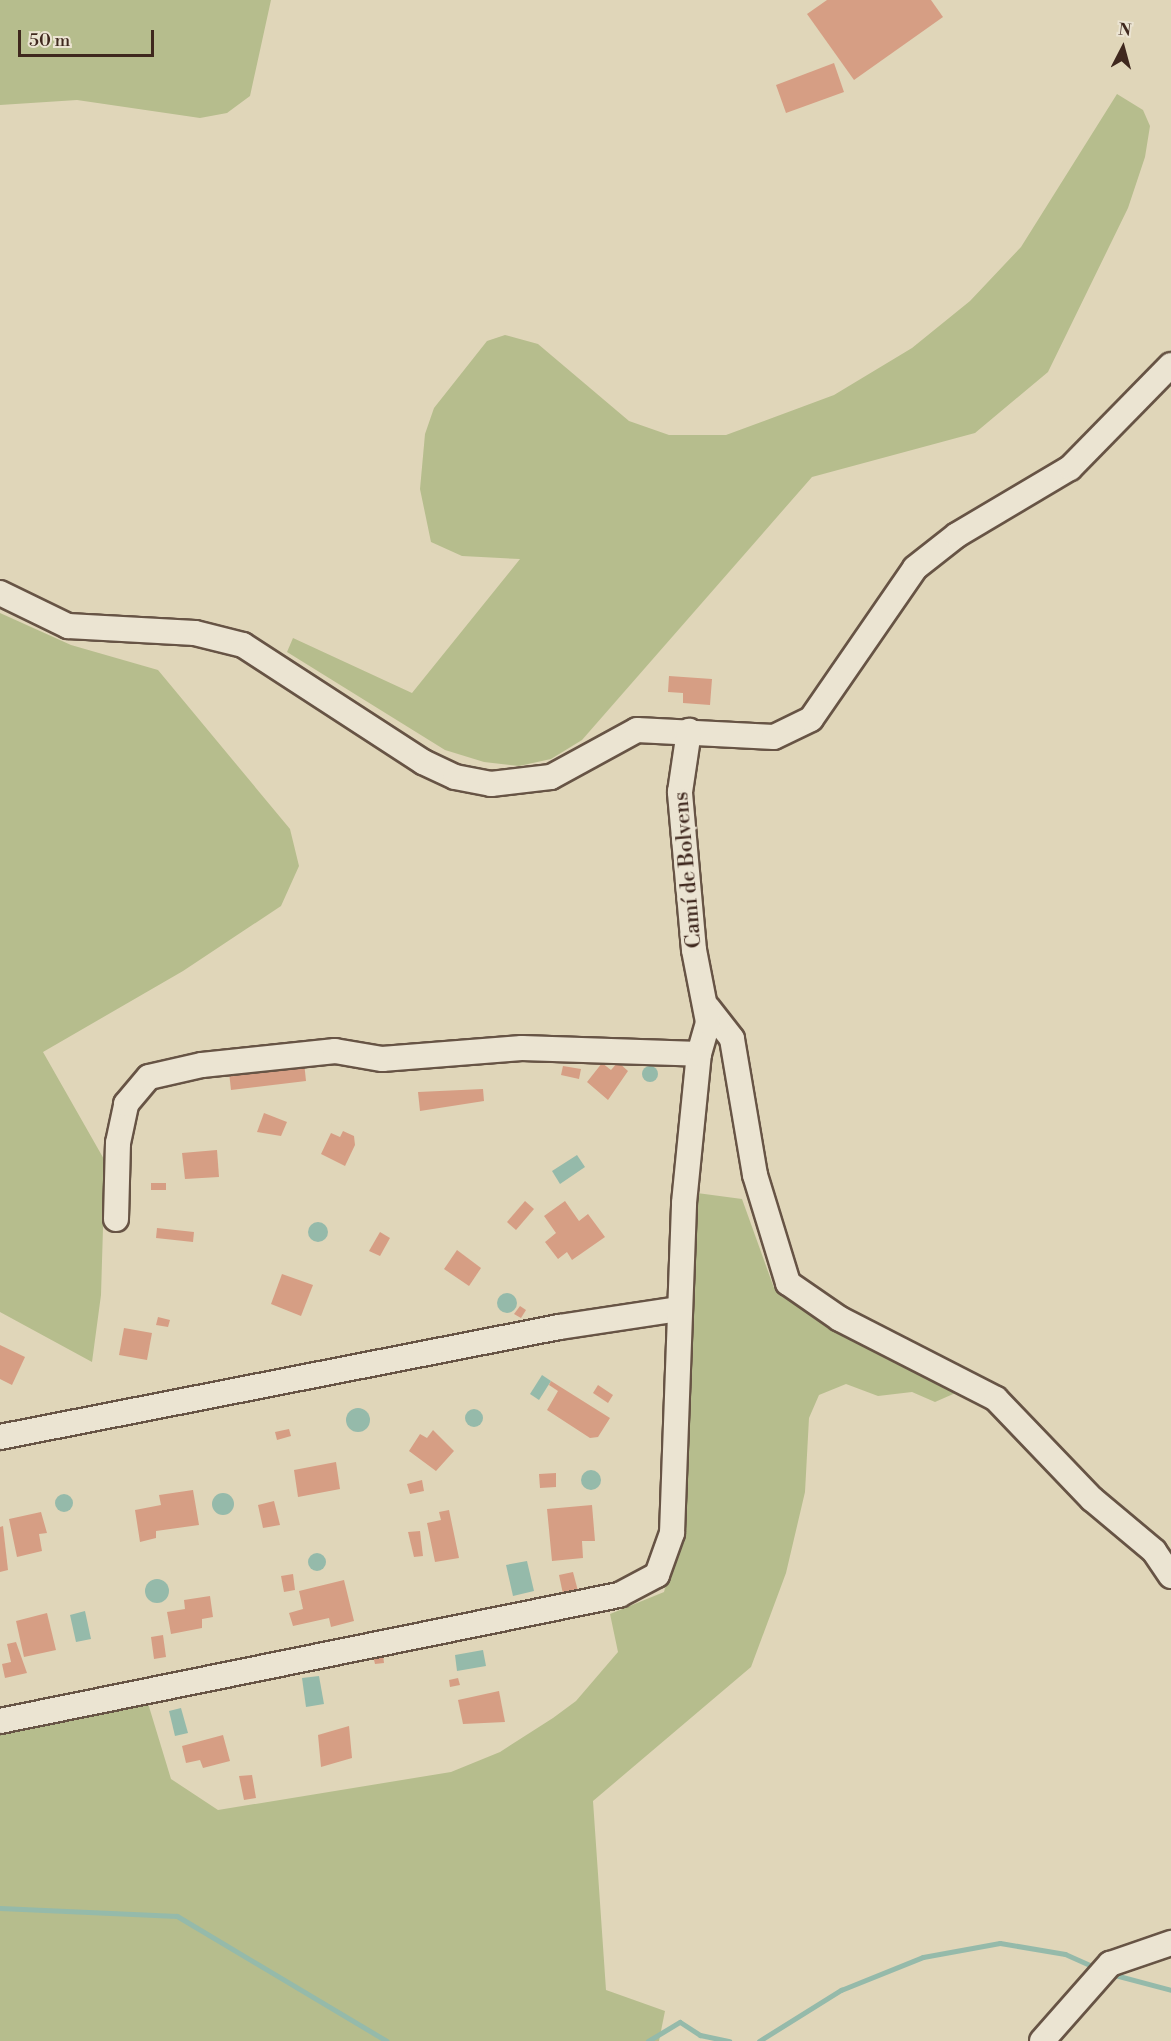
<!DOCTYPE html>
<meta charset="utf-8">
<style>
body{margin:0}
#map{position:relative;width:1171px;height:2041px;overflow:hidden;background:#e0d6b9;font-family:"Libre Bodoni",serif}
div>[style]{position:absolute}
.green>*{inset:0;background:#b6bd8d}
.water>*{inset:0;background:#95baaa}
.round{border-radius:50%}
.stream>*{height:5px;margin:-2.5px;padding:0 2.5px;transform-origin:2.5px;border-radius:2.5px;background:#95baaa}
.building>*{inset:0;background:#d69e84}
.roads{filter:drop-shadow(2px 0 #675445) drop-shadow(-2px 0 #675445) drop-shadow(0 2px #675445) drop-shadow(0 -2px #675445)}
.minor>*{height:24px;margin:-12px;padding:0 12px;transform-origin:12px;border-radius:12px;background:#ebe4d2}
span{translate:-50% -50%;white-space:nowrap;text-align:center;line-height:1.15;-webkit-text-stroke:6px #ebe4d2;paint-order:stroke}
.street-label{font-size:21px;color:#3f281e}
.north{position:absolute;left:1093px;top:18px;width:60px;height:60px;-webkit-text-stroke:4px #ebe4d2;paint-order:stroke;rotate:6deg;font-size:16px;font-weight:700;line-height:24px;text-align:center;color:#3f281e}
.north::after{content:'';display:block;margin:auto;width:21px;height:27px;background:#3f281e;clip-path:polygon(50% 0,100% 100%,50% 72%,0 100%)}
.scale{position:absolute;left:18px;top:30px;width:136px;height:27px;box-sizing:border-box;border:3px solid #3f281e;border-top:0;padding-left:8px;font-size:18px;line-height:21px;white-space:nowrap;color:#3f281e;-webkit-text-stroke:4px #ebe4d2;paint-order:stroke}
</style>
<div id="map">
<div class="green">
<i style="clip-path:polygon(0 0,271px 0,250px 96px,227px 113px,200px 118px,77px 100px,0 105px)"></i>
<i style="clip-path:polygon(1117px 94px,1143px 110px,1150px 126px,1145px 157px,1128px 208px,1048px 372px,975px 433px,812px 477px,582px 740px,551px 759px,519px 766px,484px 762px,445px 750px,287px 652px,293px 638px,412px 693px,520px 559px,462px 556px,431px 542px,420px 489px,425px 434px,434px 408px,487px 341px,505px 335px,538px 344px,629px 421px,669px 435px,726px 435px,834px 395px,912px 348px,970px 301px,1021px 247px)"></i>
<i style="clip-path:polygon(0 613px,71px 645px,158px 670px,290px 829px,299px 866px,281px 906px,183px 971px,43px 1052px,105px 1161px,101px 1295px,92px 1362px,0 1312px)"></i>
<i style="clip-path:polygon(697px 1193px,742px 1199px,774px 1288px,881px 1353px,960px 1391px,935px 1402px,912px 1392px,878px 1396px,846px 1384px,819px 1395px,809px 1418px,805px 1492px,786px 1573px,751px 1667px,593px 1801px,606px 1990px,665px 2011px,659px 2041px,0 2041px,0 1732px,147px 1700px,171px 1779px,218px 1810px,451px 1772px,500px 1752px,553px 1718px,576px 1701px,618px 1652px,610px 1614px,664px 1592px,685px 1514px)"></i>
</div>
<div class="water">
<i class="round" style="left:642px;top:1066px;width:16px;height:16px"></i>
<i style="clip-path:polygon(577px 1155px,585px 1167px,560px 1184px,552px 1171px)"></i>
<i class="round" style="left:308px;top:1222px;width:20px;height:20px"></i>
<i class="round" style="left:497px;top:1293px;width:20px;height:20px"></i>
<i style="clip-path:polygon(542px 1375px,551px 1381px,539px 1400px,530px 1394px)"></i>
<i class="round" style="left:346px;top:1408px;width:24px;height:24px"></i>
<i class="round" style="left:465px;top:1409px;width:18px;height:18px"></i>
<i class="round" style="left:581px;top:1470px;width:20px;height:20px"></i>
<i class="round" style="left:212px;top:1493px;width:22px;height:22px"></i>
<i class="round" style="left:55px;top:1494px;width:18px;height:18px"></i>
<i class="round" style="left:308px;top:1553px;width:18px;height:18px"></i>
<i style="clip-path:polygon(527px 1561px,534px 1591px,513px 1596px,506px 1565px)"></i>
<i class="round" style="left:145px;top:1579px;width:24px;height:24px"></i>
<i style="clip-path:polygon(85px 1611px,91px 1639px,76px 1642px,70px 1615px)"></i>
<i style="clip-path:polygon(483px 1650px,486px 1666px,457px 1671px,455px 1655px)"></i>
<i style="clip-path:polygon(319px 1676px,324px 1704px,306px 1707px,302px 1678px)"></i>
<i style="clip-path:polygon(181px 1708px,188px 1733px,175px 1736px,169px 1711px)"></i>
</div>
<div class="stream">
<i style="left:0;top:1908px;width:177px;rotate:2.6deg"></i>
<i style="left:177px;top:1916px;width:244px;rotate:30.8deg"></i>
<i style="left:1111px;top:1974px;width:62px;rotate:14.9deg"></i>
<i style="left:648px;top:2041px;width:37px;rotate:-31deg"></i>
<i style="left:680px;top:2022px;width:24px;rotate:33deg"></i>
<i style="left:700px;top:2035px;width:30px;rotate:12deg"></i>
<i style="left:759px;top:2041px;width:97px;rotate:-31.9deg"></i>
<i style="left:841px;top:1990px;width:88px;rotate:-21.9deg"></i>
<i style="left:923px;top:1957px;width:78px;rotate:-10.3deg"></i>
<i style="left:1000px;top:1943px;width:66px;rotate:9.6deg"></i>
<i style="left:1065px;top:1954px;width:35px;rotate:24deg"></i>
</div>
<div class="building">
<i style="clip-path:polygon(827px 0,931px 0,943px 17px,854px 80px,807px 14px)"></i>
<i style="clip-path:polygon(834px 63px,844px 92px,786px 113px,776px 85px)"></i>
<i style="clip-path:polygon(669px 676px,712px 679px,710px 705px,683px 703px,683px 693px,668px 692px)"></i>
<i style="clip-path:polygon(304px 1062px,306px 1081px,231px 1090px,229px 1072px)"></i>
<i style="clip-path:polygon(618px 1062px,628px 1071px,608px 1100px,587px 1082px,602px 1063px,611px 1070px)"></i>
<i style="clip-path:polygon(563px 1066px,581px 1069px,579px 1079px,561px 1075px)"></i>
<i style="clip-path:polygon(483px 1089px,484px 1101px,420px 1111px,418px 1092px)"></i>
<i style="clip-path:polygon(264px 1113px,287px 1122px,281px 1136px,257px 1132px)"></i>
<i style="clip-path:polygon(343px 1131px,354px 1136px,355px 1145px,345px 1166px,321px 1154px,331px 1133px,340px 1137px)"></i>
<i style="clip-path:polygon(217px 1150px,219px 1177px,185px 1179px,182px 1153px)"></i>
<i style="clip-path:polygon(151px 1183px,166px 1183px,166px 1190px,151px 1190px)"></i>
<i style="clip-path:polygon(525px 1201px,534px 1209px,516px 1230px,507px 1222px)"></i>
<i style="clip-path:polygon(565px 1201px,579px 1221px,588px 1214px,605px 1237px,572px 1260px,567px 1252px,558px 1259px,545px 1242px,556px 1233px,544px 1216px)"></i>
<i style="clip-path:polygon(157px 1228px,194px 1232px,193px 1242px,156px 1238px)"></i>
<i style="clip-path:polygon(380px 1232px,390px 1238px,380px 1256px,369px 1251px)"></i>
<i style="clip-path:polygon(457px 1250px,481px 1268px,469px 1286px,444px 1269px)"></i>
<i style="clip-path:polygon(282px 1274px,313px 1285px,301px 1316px,271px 1304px)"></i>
<i style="clip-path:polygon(520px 1306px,526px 1310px,521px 1318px,514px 1314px)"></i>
<i style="clip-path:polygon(158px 1317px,170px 1320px,168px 1327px,156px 1325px)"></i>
<i style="clip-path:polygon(124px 1328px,152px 1333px,147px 1360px,119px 1355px)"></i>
<i style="clip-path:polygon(0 1345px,25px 1357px,12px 1385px,0 1379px)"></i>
<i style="clip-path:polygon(551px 1381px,610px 1418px,598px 1437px,590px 1438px,547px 1410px,558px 1391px,549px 1385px)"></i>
<i style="clip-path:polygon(598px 1385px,613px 1395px,608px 1403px,593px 1393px)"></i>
<i style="clip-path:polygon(289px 1429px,291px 1436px,277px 1440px,275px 1432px)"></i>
<i style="clip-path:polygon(433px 1430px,454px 1451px,436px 1471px,409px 1451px,420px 1434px,427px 1438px)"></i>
<i style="clip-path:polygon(336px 1462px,340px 1489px,298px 1497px,294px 1470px)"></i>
<i style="clip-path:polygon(556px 1473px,556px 1487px,540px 1488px,539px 1474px)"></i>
<i style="clip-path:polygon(422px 1480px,424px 1491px,410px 1494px,407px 1484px)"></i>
<i style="clip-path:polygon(193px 1490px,199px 1525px,156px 1531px,156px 1538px,140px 1542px,135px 1510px,161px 1505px,159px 1495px)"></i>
<i style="clip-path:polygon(274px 1501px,280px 1525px,263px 1528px,258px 1505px)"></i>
<i style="clip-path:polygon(592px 1505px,595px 1541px,582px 1541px,583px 1558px,552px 1561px,547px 1509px)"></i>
<i style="clip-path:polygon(449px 1510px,459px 1558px,435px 1562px,427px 1523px,441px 1520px,439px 1512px)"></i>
<i style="clip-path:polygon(41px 1512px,47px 1533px,39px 1534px,42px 1551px,17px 1557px,9px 1519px)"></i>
<i style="clip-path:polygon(3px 1526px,8px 1570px,0 1572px,0 1527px)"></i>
<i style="clip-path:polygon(420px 1531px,423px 1556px,414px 1557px,408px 1532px)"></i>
<i style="clip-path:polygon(573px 1572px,578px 1591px,563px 1594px,559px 1575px)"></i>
<i style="clip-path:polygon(293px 1574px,295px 1590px,284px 1592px,281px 1576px)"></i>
<i style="clip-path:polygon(344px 1580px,354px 1621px,331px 1627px,329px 1618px,293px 1626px,289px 1613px,303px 1609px,299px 1591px)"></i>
<i style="clip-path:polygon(210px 1596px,213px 1617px,202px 1619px,202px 1628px,171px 1634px,167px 1612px,185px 1609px,184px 1600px)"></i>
<i style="clip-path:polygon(47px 1613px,56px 1650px,24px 1657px,16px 1621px)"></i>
<i style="clip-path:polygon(163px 1635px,166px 1657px,154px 1659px,151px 1637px)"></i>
<i style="clip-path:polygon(16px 1642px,27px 1673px,5px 1678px,2px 1664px,11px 1662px,7px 1644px)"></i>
<i style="clip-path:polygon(383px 1655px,384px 1663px,375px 1664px,373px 1656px)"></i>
<i style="clip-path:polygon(458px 1678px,460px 1685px,450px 1687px,449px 1680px)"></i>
<i style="clip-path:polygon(499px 1691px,505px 1722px,463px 1724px,458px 1700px)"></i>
<i style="clip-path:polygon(349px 1726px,352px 1758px,321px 1767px,318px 1735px)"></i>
<i style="clip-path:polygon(223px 1735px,230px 1761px,203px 1768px,200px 1760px,186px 1763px,182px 1746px)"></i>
<i style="clip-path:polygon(252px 1775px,256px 1798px,244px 1800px,239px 1776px)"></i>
</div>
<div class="roads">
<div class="minor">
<i style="left:0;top:593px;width:76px;rotate:25.9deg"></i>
<i style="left:68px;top:626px;width:127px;rotate:3.2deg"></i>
<i style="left:195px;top:633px;width:49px;rotate:14deg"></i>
<i style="left:243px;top:645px;width:215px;rotate:33deg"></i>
<i style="left:423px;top:762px;width:35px;rotate:25deg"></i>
<i style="left:455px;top:777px;width:37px;rotate:11deg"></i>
<i style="left:491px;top:784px;width:60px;rotate:-6.7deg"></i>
<i style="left:551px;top:777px;width:98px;rotate:-28.7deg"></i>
<i style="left:637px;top:730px;width:137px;rotate:2.9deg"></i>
<i style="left:774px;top:737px;width:41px;rotate:-25.9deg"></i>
<i style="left:811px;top:719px;width:183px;rotate:-55.4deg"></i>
<i style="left:915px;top:568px;width:53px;rotate:-38.2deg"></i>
<i style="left:957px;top:535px;width:131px;rotate:-30.7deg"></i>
<i style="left:1070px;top:468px;width:144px;rotate:-45.6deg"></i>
<i style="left:708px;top:1008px;width:39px;rotate:52deg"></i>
<i style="left:732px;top:1039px;width:138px;rotate:80.4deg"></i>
<i style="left:755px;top:1175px;width:113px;rotate:73deg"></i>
<i style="left:788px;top:1283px;width:63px;rotate:34.7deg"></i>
<i style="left:840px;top:1319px;width:175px;rotate:27.1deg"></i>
<i style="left:996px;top:1399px;width:139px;rotate:46.2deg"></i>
<i style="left:1092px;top:1499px;width:81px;rotate:40deg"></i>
<i style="left:1154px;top:1551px;width:30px;rotate:56deg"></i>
<i style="left:116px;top:1219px;width:76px;rotate:-88.5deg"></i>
<i style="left:118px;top:1143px;width:40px;rotate:-78deg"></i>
<i style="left:126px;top:1104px;width:35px;rotate:-50deg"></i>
<i style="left:149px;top:1077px;width:54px;rotate:-12.8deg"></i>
<i style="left:202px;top:1065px;width:134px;rotate:-6deg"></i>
<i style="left:335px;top:1051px;width:48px;rotate:9.7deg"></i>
<i style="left:382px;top:1059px;width:140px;rotate:-4.5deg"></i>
<i style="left:522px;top:1048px;width:177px;rotate:1.9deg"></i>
<i style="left:0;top:1437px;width:570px;rotate:-11.13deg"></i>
<i style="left:559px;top:1327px;width:120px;rotate:-8.6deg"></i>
<i style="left:0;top:1721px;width:632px;rotate:-11.51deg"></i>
<i style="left:619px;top:1595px;width:43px;rotate:-27.8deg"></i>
<i style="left:657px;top:1575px;width:45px;rotate:-70.3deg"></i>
<i style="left:672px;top:1533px;width:330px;rotate:-87.9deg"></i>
<i style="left:684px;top:1203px;width:150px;rotate:-84.3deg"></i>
<i style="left:699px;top:1054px;width:33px;rotate:-74deg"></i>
<i style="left:708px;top:1022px;width:73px;rotate:-101deg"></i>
<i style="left:694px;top:950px;width:159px;rotate:-95.1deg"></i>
<i style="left:680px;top:792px;width:62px;rotate:-81.6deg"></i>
<i style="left:1042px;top:2041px;width:103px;rotate:-48.6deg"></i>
<i style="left:1110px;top:1964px;width:65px;rotate:-19deg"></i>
</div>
</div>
<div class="street-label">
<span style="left:688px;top:870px;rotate:-95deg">Camí de Bolvens</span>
</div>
<div class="north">N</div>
<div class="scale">50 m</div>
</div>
